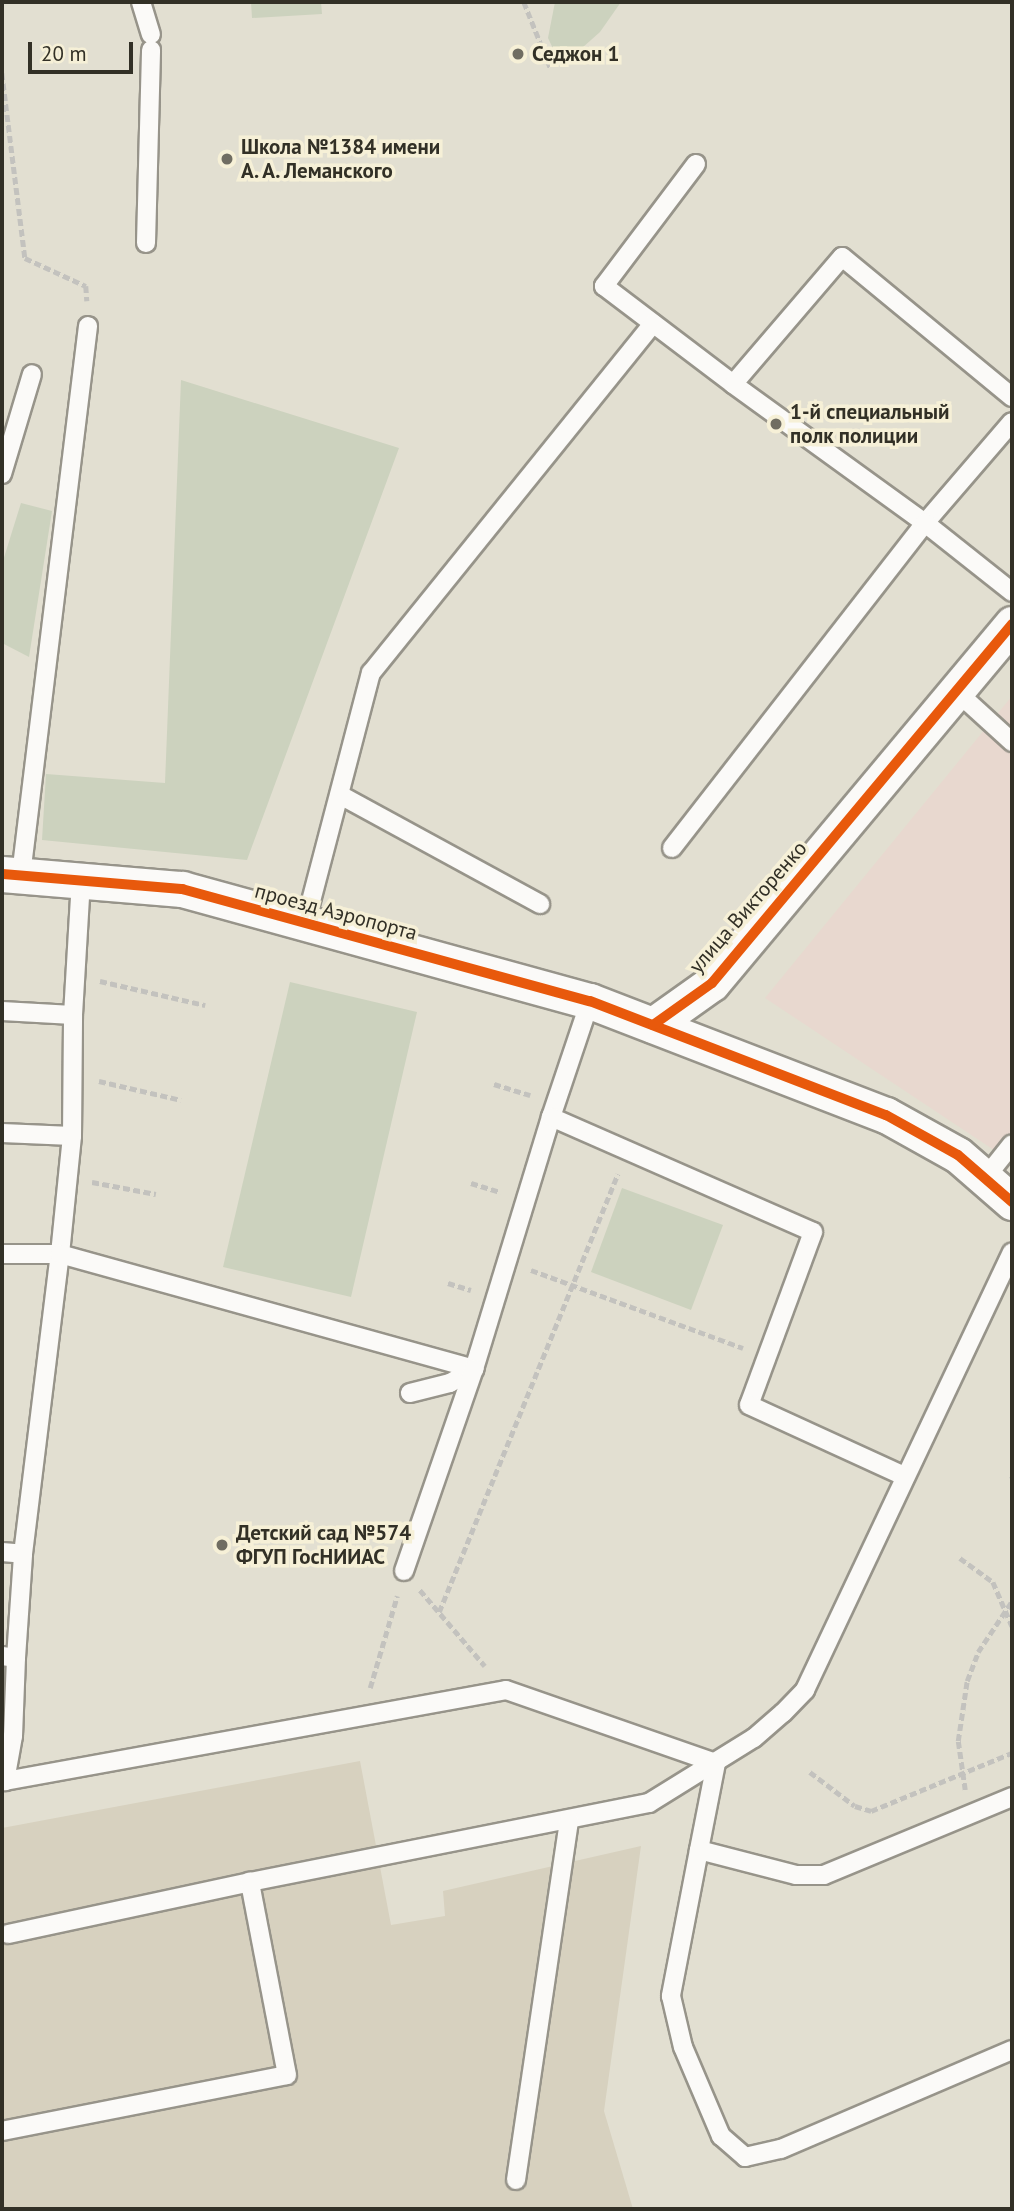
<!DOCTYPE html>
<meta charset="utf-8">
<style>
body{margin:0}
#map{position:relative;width:1014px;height:2211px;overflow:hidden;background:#e2dfd1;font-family:"PT Sans",sans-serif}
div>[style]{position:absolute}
.commercial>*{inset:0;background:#d7d1bf}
.industrial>*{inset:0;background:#e8d8cf}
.green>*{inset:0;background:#ccd2be}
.path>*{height:4.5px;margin-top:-2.25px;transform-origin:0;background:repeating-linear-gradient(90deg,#c3c2be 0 7px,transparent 0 10.5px)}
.roads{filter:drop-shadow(2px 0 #97948a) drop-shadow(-2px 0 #97948a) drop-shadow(0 2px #97948a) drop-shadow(0 -2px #97948a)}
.service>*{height:18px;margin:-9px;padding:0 9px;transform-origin:9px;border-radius:9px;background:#fbfaf8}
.minor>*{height:35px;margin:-17.5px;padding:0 17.5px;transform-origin:17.5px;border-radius:17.5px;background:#fbfaf8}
.cycleway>*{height:10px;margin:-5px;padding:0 5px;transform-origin:5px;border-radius:5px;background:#e8590c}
.dots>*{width:19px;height:19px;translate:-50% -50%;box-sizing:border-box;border:4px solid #f6f0d7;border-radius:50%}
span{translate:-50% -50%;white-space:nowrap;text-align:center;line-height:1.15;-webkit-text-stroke:7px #f6f0d7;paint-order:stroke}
.poi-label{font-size:21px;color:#323026;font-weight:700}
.left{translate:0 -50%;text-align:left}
.street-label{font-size:21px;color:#323026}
.frame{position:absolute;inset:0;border:4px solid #323026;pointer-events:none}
.scale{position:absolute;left:28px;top:42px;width:105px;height:32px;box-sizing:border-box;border:4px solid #323026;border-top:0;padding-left:9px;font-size:21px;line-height:24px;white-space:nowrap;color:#323026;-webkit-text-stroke:5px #f6f0d7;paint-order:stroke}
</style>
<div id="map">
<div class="commercial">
<i style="clip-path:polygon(360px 1761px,391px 1925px,445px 1916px,443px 1891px,641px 1846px,604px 2111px,633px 2209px,2px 2209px,2px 1828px)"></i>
</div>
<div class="industrial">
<i style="clip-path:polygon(1012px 696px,1012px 1162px,765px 998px)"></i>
</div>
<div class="green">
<i style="clip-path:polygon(251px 2px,321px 2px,322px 14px,252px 18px)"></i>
<i style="clip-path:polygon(555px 2px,621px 2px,600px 32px,573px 56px,556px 55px,548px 38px)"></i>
<i style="clip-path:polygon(181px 380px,399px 448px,247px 860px,42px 840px,46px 774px,165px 783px)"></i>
<i style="clip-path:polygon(21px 503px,52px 511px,29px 657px,2px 643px,2px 564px)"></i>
<i style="clip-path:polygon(290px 982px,417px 1012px,351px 1297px,223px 1267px)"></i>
<i style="clip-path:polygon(622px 1188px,723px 1225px,691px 1310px,591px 1272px)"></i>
</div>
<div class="path">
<i style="left:524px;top:2px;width:72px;rotate:68.1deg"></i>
<i style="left:2px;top:73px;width:186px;rotate:82.9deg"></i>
<i style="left:25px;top:258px;width:67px;rotate:24.7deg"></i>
<i style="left:86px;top:286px;width:15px;rotate:86deg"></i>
<i style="left:100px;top:981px;width:108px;rotate:12.9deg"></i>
<i style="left:99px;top:1081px;width:84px;rotate:13deg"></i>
<i style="left:494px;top:1084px;width:38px;rotate:17deg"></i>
<i style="left:92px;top:1182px;width:65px;rotate:10.6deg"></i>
<i style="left:471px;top:1183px;width:31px;rotate:17deg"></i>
<i style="left:531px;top:1270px;width:226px;rotate:20.2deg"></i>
<i style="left:448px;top:1283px;width:24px;rotate:17deg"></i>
<i style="left:1012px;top:1477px;width:1px;rotate:90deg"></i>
<i style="left:960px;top:1558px;width:41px;rotate:36deg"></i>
<i style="left:993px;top:1582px;width:48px;rotate:66.6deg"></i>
<i style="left:420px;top:1590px;width:100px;rotate:49.5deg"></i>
<i style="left:439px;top:1612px;width:473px;rotate:-67.8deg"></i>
<i style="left:370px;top:1688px;width:96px;rotate:-73.6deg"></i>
<i style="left:810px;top:1772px;width:56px;rotate:37.1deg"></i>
<i style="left:855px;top:1806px;width:17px;rotate:17deg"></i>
<i style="left:871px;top:1811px;width:152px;rotate:-22.4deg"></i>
<i style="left:965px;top:1790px;width:49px;rotate:-98.1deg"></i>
<i style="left:958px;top:1741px;width:61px;rotate:-81.5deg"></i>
<i style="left:967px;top:1681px;width:31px;rotate:-69deg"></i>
<i style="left:978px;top:1652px;width:61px;rotate:-56.3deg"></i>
</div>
<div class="roads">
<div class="service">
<i style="left:141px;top:2px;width:34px;rotate:73deg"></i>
<i style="left:696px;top:164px;width:153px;rotate:127deg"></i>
<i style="left:604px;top:286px;width:162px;rotate:37.2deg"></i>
<i style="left:146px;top:243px;width:193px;rotate:-88.5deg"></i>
<i style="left:1012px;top:397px;width:220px;rotate:-140.5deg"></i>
<i style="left:842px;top:257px;width:167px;rotate:130.6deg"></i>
<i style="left:733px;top:384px;width:237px;rotate:35.9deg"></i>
<i style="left:925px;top:523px;width:133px;rotate:-49.3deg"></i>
<i style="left:2px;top:474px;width:104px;rotate:-73.3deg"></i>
<i style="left:956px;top:691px;width:76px;rotate:42.3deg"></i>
<i style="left:340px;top:795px;width:228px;rotate:28.6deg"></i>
<i style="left:672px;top:848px;width:412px;rotate:-52.1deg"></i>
<i style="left:925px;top:523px;width:111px;rotate:38.4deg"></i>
<i style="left:21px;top:875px;width:553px;rotate:-83.04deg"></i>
<i style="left:305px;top:924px;width:260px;rotate:-75.3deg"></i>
<i style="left:371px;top:673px;width:449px;rotate:-51.1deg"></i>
<i style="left:2px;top:1011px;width:71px;rotate:3.2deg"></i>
<i style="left:73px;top:1015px;width:135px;rotate:-86.6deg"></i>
<i style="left:551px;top:1117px;width:122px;rotate:-71.4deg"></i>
<i style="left:2px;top:1133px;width:70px;rotate:2.5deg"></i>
<i style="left:72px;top:1136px;width:119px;rotate:95.8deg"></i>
<i style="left:60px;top:1254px;width:58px;rotate:180deg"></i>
<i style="left:72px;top:1136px;width:121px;rotate:-89.5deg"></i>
<i style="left:985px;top:1178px;width:43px;rotate:-51.5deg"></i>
<i style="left:410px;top:1393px;width:41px;rotate:-14deg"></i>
<i style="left:450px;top:1383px;width:28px;rotate:-30deg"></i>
<i style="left:2px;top:1552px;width:21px;rotate:5deg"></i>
<i style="left:23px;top:1554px;width:302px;rotate:-83deg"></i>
<i style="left:60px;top:1254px;width:430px;rotate:15.5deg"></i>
<i style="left:474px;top:1369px;width:264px;rotate:-73deg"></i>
<i style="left:551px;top:1117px;width:286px;rotate:23.7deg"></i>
<i style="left:813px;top:1232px;width:184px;rotate:110.3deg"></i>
<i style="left:749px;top:1405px;width:170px;rotate:24.6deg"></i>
<i style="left:404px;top:1571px;width:214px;rotate:-70.9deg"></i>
<i style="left:2px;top:1656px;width:14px;rotate:8deg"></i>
<i style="left:16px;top:1658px;width:104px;rotate:-86.1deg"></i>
<i style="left:16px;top:1658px;width:78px;rotate:92.2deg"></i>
<i style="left:13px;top:1736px;width:46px;rotate:100.1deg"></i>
<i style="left:5px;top:1781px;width:509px;rotate:-10.29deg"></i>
<i style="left:506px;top:1690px;width:222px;rotate:19.2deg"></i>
<i style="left:716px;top:1763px;width:89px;rotate:101.1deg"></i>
<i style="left:1012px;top:1797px;width:204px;rotate:157.5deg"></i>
<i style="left:824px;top:1875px;width:28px;rotate:180deg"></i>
<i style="left:796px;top:1875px;width:100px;rotate:-165.5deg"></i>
<i style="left:699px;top:1850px;width:149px;rotate:100.9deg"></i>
<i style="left:671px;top:1996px;width:52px;rotate:76.8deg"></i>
<i style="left:683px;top:2047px;width:97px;rotate:66.9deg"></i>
<i style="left:721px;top:2136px;width:32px;rotate:41deg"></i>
<i style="left:745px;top:2157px;width:37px;rotate:-13deg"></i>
<i style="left:781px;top:2149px;width:251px;rotate:-23.2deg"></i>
<i style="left:8px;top:1934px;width:248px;rotate:-12.1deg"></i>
<i style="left:2px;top:2131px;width:290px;rotate:-11.1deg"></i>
<i style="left:287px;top:2075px;width:197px;rotate:-100.9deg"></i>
<i style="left:250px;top:1882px;width:407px;rotate:-11.2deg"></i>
<i style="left:649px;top:1803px;width:123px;rotate:-31.8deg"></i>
<i style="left:754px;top:1738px;width:38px;rotate:-41deg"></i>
<i style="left:783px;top:1713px;width:32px;rotate:-46deg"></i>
<i style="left:805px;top:1690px;width:484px;rotate:-64.7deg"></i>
<i style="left:516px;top:2180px;width:364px;rotate:-81.6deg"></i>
</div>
<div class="minor">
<i style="left:2px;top:874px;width:181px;rotate:4.8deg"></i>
<i style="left:182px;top:889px;width:423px;rotate:15.4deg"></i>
<i style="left:590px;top:1001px;width:317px;rotate:21.1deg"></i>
<i style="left:886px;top:1115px;width:82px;rotate:29.1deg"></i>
<i style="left:958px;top:1155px;width:72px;rotate:41deg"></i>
<i style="left:653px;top:1025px;width:72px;rotate:-35.4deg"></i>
<i style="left:712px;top:983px;width:468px;rotate:-50.1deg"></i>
</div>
</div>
<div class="cycleway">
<i style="left:2px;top:874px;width:181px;rotate:4.8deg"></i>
<i style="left:182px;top:889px;width:423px;rotate:15.4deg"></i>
<i style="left:590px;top:1001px;width:317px;rotate:21.1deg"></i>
<i style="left:886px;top:1115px;width:82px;rotate:29.1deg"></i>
<i style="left:958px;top:1155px;width:72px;rotate:41deg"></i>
<i style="left:653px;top:1025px;width:72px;rotate:-35.4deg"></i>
<i style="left:712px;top:983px;width:468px;rotate:-50.1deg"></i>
</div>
<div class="dots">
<i style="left:518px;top:54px;background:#706d62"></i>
<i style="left:227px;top:159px;background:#706d62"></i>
<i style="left:776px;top:424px;background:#706d62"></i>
<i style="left:222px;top:1545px;background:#706d62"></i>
</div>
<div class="poi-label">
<span class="left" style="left:532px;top:54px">Седжон 1</span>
<span class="left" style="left:241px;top:159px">Школа №1384 имени<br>А. А. Леманского</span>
<span class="left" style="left:790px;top:424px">1-й специальный<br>полк полиции</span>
<span class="left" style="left:236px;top:1545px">Детский сад №574<br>ФГУП ГосНИИАС</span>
</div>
<div class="street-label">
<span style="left:748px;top:907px;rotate:-49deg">улица Викторенко</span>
<span style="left:336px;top:912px;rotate:15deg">проезд Аэропорта</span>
</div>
<div class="frame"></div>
<div class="scale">20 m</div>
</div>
